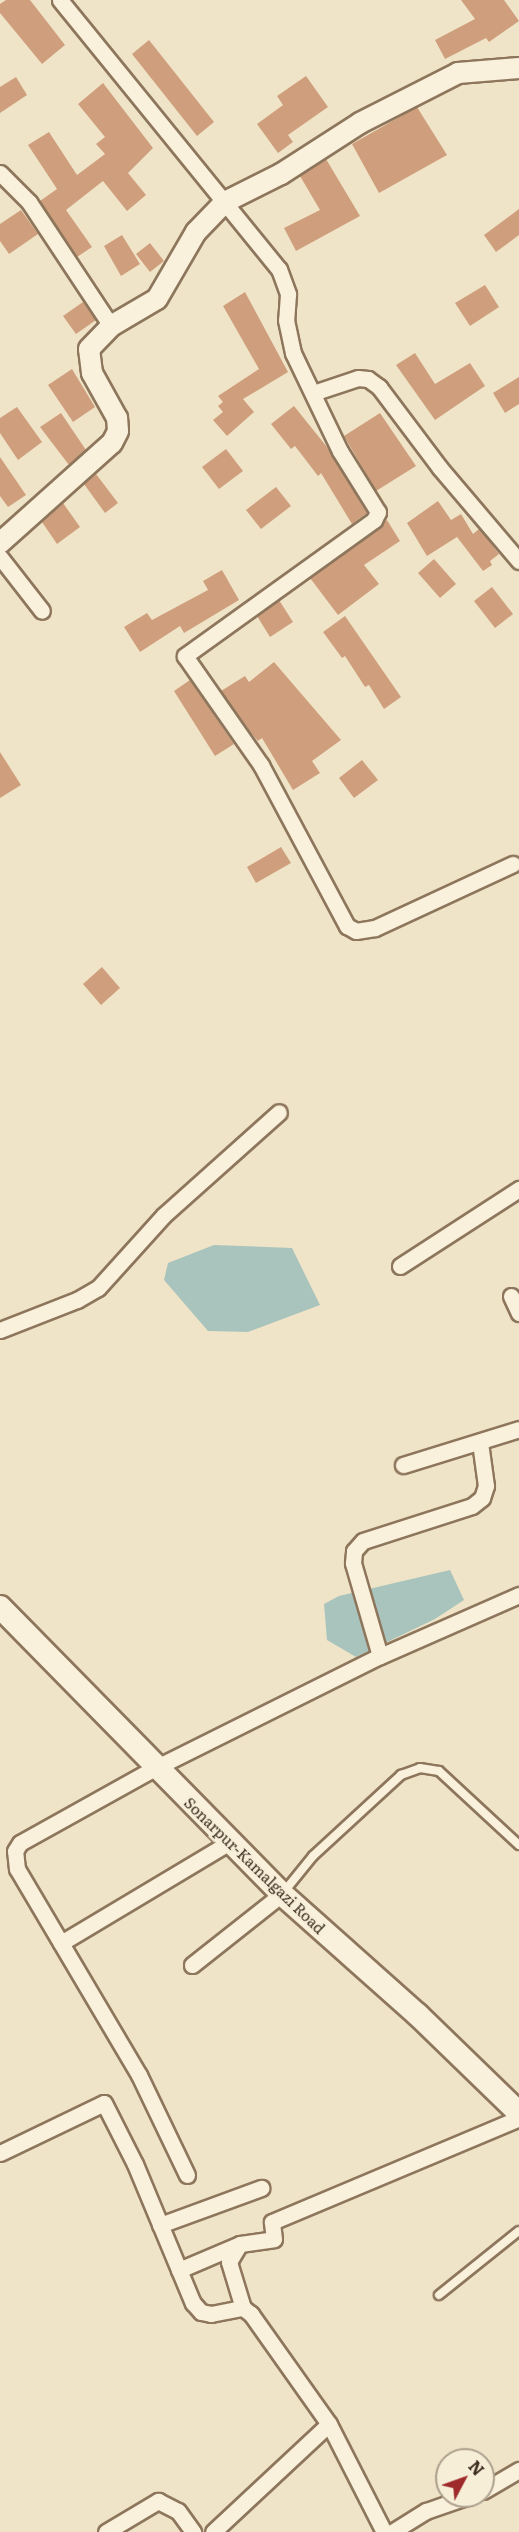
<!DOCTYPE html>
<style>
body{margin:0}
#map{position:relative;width:519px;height:2532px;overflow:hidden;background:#f0e4c8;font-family:Literata,serif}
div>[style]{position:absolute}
.water>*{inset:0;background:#a9c4bc}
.building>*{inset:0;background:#cf9f7d}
.roads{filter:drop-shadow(2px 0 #8d765c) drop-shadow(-2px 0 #8d765c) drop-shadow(0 2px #8d765c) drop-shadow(0 -2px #8d765c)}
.service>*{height:8px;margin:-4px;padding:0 4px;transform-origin:4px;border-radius:4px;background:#faf1dc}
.minor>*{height:15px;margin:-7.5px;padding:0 7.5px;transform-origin:7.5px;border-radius:7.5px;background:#faf1dc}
.tertiary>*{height:20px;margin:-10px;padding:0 10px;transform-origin:10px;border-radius:10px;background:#faf1dc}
.secondary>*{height:22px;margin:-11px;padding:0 11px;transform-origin:11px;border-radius:11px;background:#faf1dc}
span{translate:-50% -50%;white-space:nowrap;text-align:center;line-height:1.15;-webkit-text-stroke:5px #f7eed8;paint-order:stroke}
.street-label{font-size:15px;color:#3d2e20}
.north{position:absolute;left:435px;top:2448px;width:60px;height:60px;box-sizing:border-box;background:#f7eed8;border:2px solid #ada18e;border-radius:50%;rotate:49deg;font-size:16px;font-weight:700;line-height:24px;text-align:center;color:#3d2e20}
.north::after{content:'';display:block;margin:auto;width:21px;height:27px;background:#9e2a2b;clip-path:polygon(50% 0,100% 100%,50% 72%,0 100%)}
</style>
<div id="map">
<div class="water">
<i style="clip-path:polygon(214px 1245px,292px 1248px,320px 1305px,248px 1332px,208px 1331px,164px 1280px,168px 1263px)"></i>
<i style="clip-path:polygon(450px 1570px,464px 1600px,435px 1619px,356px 1657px,327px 1640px,324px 1604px,339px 1596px)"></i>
</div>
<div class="building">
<i style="clip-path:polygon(6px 0,30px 0,65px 45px,42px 64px,0 13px,0 4px)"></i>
<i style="clip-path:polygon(461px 0,504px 0,519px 21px,489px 42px,486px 38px,445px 59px,435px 40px,475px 19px)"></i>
<i style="clip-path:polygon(149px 40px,214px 122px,197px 136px,132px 54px)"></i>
<i style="clip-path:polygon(306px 76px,328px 107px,288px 135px,293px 142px,278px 153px,257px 124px,283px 105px,277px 96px)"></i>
<i style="clip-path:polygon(16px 77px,27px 95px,0 113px,0 87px)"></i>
<i style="clip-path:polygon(103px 83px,153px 148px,128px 173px,146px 195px,127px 211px,103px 181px,66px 210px,92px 247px,77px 257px,40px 201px,57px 189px,28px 145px,49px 132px,77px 175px,105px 154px,96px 144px,105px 137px,78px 104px)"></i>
<i style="clip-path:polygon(417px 107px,447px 155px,379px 193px,352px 144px)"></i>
<i style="clip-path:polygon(326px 159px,360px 216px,296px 251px,284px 228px,320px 210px,300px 176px)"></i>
<i style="clip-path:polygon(519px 209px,519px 235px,496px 252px,484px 235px)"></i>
<i style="clip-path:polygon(21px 210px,38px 234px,9px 254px,0 241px,0 224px)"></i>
<i style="clip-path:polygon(122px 235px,140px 264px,121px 276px,104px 246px)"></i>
<i style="clip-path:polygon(150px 243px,164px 261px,150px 272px,136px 254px)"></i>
<i style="clip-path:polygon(485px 285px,499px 307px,470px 326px,455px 303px)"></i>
<i style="clip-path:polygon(245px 292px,288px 372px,243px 399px,254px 412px,227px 436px,213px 420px,223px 412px,218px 406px,223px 402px,218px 396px,259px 369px,223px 306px)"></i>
<i style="clip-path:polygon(83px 302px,96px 320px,76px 334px,63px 316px)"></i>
<i style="clip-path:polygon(415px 353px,435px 384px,470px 363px,485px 386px,435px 420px,396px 365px)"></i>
<i style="clip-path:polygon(72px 369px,95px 407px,73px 422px,48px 385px)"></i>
<i style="clip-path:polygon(519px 377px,519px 404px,505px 413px,493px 393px)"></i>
<i style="clip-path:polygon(294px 406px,327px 447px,367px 513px,352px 524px,321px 473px,318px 476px,295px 446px,291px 449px,271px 424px)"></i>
<i style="clip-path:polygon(17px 407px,42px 442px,18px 460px,0 433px,0 418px)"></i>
<i style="clip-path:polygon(61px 413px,86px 450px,69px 465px,40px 427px)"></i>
<i style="clip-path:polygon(380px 413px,416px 466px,376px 491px,344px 436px)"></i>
<i style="clip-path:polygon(226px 449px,243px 471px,219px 489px,202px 467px)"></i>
<i style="clip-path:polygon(0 457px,26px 495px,8px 507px,0 496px)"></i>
<i style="clip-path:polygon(96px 474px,118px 503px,105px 513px,84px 484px)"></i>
<i style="clip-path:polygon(276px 487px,291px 506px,261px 529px,246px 510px)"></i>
<i style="clip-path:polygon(438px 501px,451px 520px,461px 514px,473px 534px,479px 529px,482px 532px,499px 554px,490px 561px,492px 565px,483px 571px,457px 537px,427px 556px,407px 523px)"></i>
<i style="clip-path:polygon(63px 503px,80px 527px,57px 544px,42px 522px)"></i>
<i style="clip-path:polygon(387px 520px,400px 541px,364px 565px,379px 584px,338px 615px,310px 578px)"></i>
<i style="clip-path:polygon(434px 559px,456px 584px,440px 598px,418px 573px)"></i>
<i style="clip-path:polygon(222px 570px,239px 600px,184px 633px,180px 626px,140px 652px,124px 627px,147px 613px,152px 620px,208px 590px,203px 581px)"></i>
<i style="clip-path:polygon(492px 587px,513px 614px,495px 628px,474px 601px)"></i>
<i style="clip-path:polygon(279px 600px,293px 622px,270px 637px,257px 616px)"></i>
<i style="clip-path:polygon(345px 616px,401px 697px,384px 709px,369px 685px,365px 687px,345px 656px,342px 658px,323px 632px)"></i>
<i style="clip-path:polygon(274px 662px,341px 740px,312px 761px,320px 773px,293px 790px,262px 738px,258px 741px,251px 733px,221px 691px,245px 676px,249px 682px)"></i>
<i style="clip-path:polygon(190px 680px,234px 744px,215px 756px,174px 691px)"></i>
<i style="clip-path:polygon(0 752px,21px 785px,0 798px)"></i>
<i style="clip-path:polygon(362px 760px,378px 780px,354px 798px,339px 778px)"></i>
<i style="clip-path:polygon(281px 847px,291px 863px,256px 883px,247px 867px)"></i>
<i style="clip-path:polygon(102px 967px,120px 988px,101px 1005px,83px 984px)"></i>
</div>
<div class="roads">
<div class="service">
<i style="left:283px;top:1893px;width:48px;rotate:-51deg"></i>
<i style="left:313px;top:1856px;width:120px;rotate:-42.6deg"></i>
<i style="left:401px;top:1775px;width:20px;rotate:-20deg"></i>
<i style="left:420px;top:1768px;width:19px;rotate:9deg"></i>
<i style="left:439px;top:1771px;width:109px;rotate:42.8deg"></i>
<i style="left:439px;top:2295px;width:102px;rotate:-38.7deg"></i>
</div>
<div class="minor">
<i style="left:60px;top:0;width:347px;rotate:50.9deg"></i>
<i style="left:279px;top:269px;width:27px;rotate:70deg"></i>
<i style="left:288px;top:294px;width:26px;rotate:94deg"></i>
<i style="left:286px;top:320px;width:34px;rotate:78deg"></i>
<i style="left:293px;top:353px;width:109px;rotate:64.4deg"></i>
<i style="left:340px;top:451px;width:72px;rotate:58.1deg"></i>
<i style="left:378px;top:512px;width:9px;rotate:117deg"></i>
<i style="left:374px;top:520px;width:233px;rotate:144.3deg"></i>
<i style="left:185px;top:656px;width:133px;rotate:55.1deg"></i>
<i style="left:261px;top:765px;width:183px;rotate:61.9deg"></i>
<i style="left:347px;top:926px;width:10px;rotate:29deg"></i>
<i style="left:356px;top:931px;width:19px;rotate:-9deg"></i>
<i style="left:375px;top:928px;width:152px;rotate:-24.9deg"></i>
<i style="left:0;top:173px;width:41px;rotate:45deg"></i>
<i style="left:29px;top:202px;width:149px;rotate:56.5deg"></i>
<i style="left:313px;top:393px;width:47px;rotate:-18.4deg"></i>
<i style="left:358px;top:378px;width:10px;rotate:6deg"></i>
<i style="left:368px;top:379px;width:14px;rotate:36deg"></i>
<i style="left:379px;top:387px;width:101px;rotate:53deg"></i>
<i style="left:440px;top:468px;width:122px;rotate:49.7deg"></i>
<i style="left:0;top:557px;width:68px;rotate:52.1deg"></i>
<i style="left:400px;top:1266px;width:142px;rotate:-32.9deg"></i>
<i style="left:511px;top:1296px;width:19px;rotate:65deg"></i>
<i style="left:0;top:1330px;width:83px;rotate:-21.3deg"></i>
<i style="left:77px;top:1300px;width:24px;rotate:-30deg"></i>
<i style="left:98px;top:1288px;width:98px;rotate:-47.9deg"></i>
<i style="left:164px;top:1215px;width:154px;rotate:-41.8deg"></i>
<i style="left:403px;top:1465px;width:121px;rotate:-17.2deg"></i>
<i style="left:380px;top:1656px;width:97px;rotate:-106.2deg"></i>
<i style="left:353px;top:1563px;width:12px;rotate:-85deg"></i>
<i style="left:354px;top:1551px;width:13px;rotate:-48deg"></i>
<i style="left:363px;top:1541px;width:114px;rotate:-17.8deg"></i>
<i style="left:472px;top:1506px;width:13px;rotate:-39deg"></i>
<i style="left:482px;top:1498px;width:13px;rotate:-72deg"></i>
<i style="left:486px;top:1486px;width:44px;rotate:-97.8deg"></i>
<i style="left:61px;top:1943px;width:197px;rotate:-30.9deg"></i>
<i style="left:192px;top:1965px;width:115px;rotate:-38.3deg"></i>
<i style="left:0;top:2153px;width:115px;rotate:-25.7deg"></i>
<i style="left:104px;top:2103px;width:68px;rotate:63.1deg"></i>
<i style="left:135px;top:2164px;width:151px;rotate:67.4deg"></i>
<i style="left:193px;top:2303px;width:12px;rotate:48deg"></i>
<i style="left:201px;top:2312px;width:10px;rotate:11deg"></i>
<i style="left:211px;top:2314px;width:33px;rotate:-11deg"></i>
<i style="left:243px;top:2308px;width:10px;rotate:37deg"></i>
<i style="left:251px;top:2314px;width:135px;rotate:54.7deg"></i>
<i style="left:329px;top:2424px;width:121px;rotate:63deg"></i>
<i style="left:187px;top:2175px;width:111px;rotate:-115.6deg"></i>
<i style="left:139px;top:2075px;width:239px;rotate:-120.6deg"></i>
<i style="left:17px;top:1869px;width:18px;rotate:-96deg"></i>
<i style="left:15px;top:1851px;width:9px;rotate:-58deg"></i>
<i style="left:20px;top:1843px;width:154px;rotate:-29.1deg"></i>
<i style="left:155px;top:1768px;width:251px;rotate:-26.5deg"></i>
<i style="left:380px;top:1656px;width:152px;rotate:-23.7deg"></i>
<i style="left:160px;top:2225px;width:108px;rotate:-20.1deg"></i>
<i style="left:179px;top:2270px;width:66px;rotate:-23.1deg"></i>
<i style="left:243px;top:2308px;width:48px;rotate:-106.9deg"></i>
<i style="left:229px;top:2262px;width:21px;rotate:-59deg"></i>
<i style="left:240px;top:2244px;width:34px;rotate:-8deg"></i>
<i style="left:274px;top:2239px;width:17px;rotate:-97deg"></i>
<i style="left:272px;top:2222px;width:268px;rotate:-22.8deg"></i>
<i style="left:483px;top:2491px;width:42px;rotate:-30.3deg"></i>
<i style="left:106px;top:2532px;width:61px;rotate:-30.8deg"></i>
<i style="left:158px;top:2501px;width:22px;rotate:27deg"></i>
<i style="left:178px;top:2511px;width:26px;rotate:54deg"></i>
<i style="left:213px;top:2532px;width:158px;rotate:-43deg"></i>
<i style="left:392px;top:2532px;width:40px;rotate:-32deg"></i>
<i style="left:426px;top:2511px;width:46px;rotate:-19.2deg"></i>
</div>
<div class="tertiary">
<i style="left:0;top:543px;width:150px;rotate:-41.8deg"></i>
<i style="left:112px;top:443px;width:13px;rotate:-63deg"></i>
<i style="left:118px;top:431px;width:13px;rotate:-94deg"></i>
<i style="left:117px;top:418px;width:51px;rotate:-119.1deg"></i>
<i style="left:92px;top:373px;width:24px;rotate:-97deg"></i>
<i style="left:89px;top:349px;width:32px;rotate:-46deg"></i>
<i style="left:111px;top:326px;width:53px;rotate:-30.4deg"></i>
<i style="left:157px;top:299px;width:78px;rotate:-59.8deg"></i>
<i style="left:196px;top:232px;width:42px;rotate:-46deg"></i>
<i style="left:225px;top:202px;width:63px;rotate:-26.6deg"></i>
<i style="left:281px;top:174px;width:94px;rotate:-32.8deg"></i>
<i style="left:360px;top:123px;width:110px;rotate:-27deg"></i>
<i style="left:458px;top:73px;width:61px;rotate:-4.7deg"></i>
</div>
<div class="secondary">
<i style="left:0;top:1607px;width:402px;rotate:45.5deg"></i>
<i style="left:282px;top:1894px;width:182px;rotate:41.7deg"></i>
<i style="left:418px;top:2015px;width:141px;rotate:44.1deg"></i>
</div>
</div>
<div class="street-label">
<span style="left:255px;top:1865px;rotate:44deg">Sonarpur-Kamalgazi Road</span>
</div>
<div class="north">N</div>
</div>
